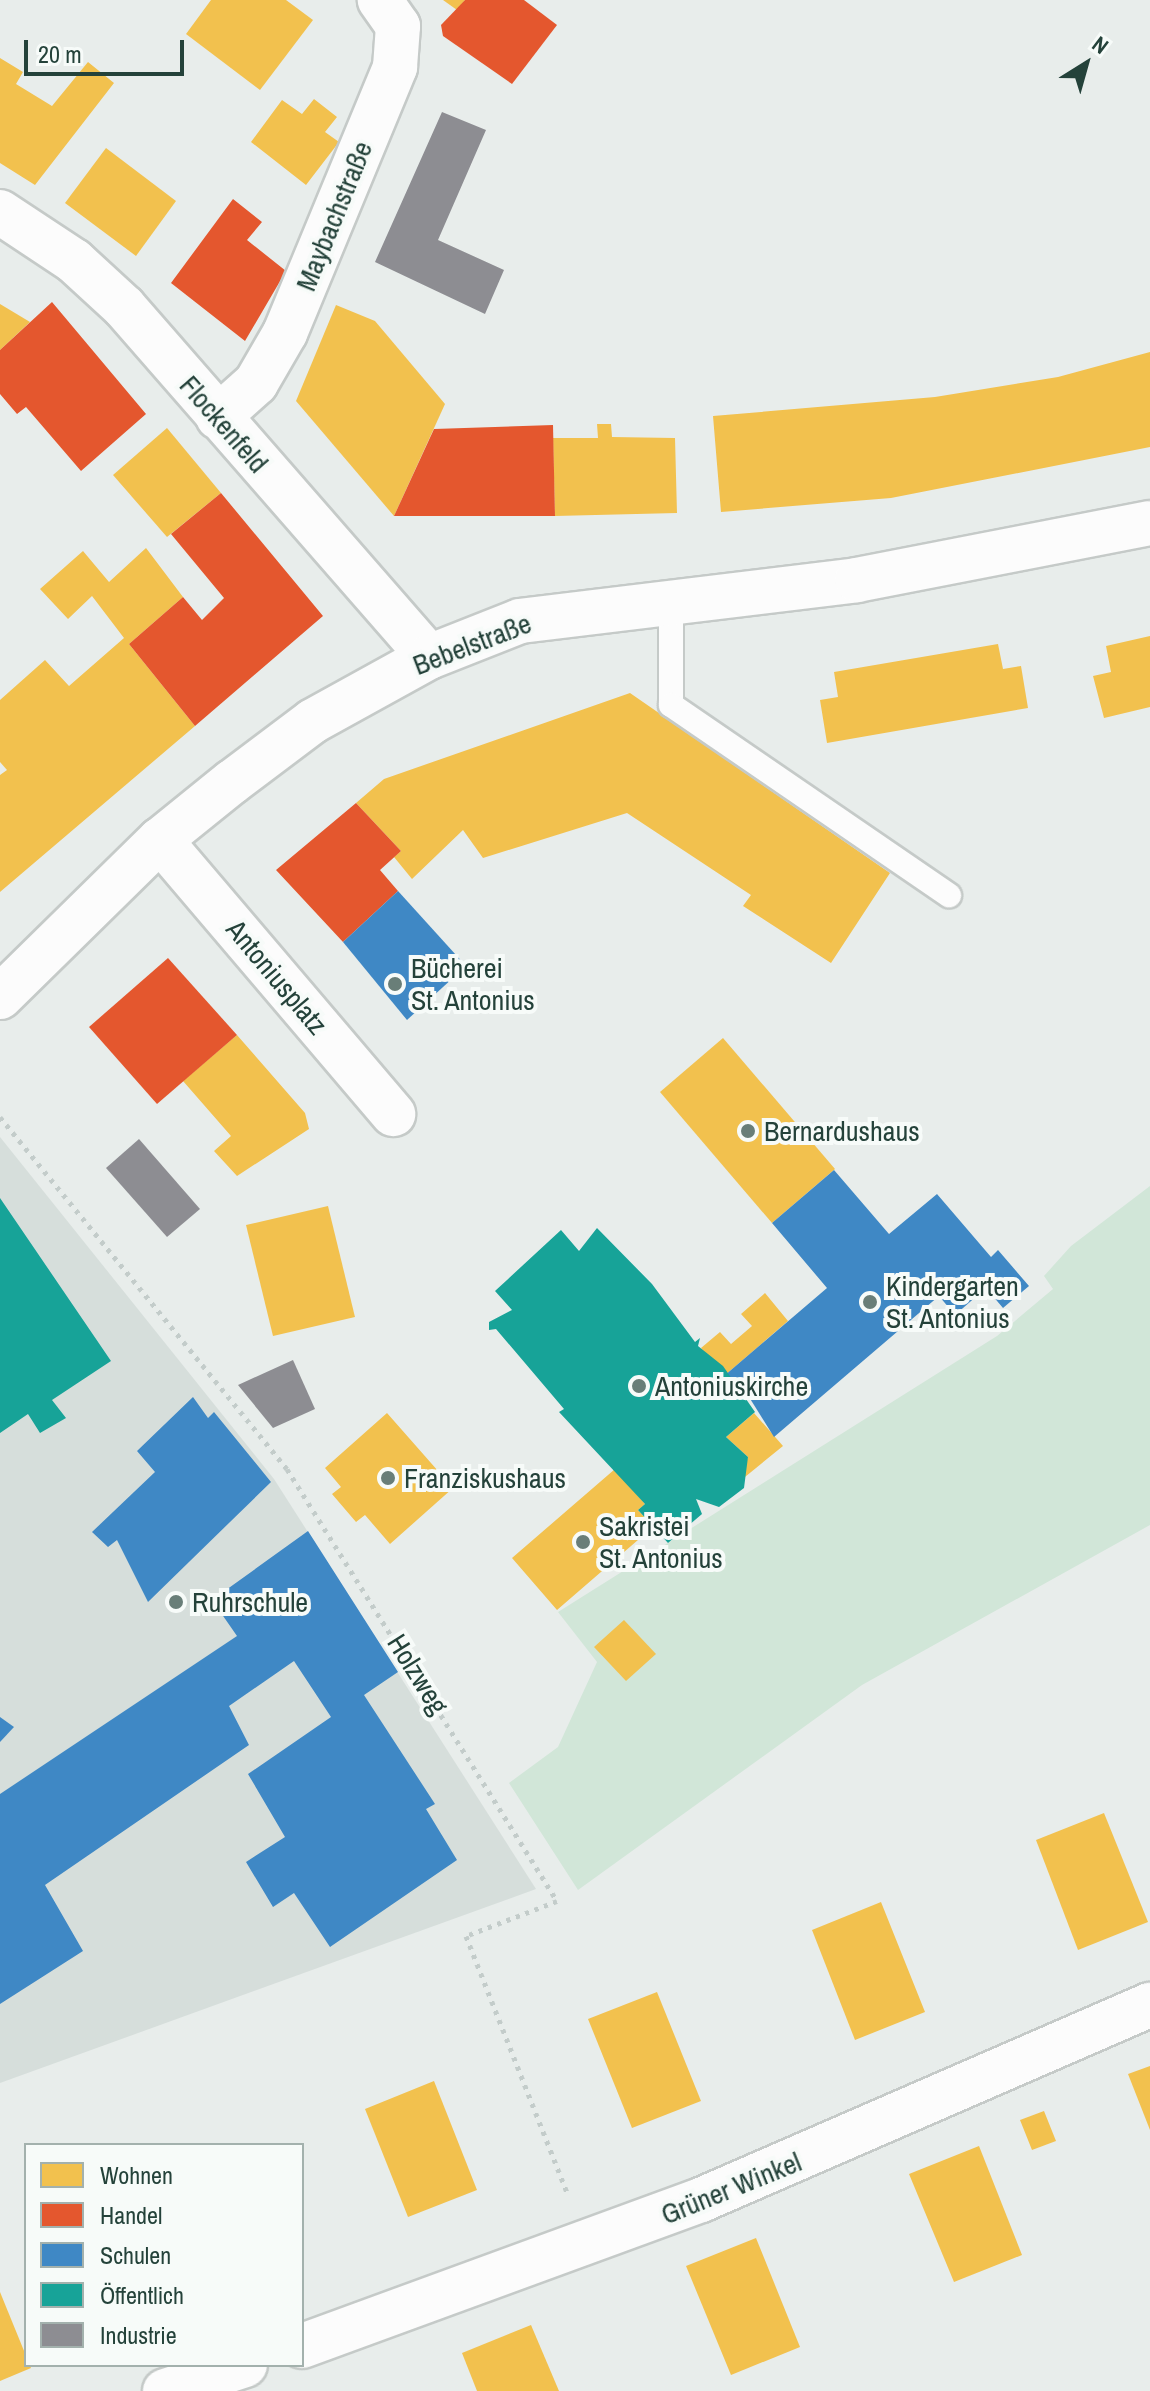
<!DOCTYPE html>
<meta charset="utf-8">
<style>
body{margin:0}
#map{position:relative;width:1150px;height:2391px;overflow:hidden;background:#e8edeb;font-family:"Archivo Narrow",sans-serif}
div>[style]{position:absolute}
.built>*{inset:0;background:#d6dedb}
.green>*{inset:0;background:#d1e6d8}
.homes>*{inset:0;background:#f2c14e}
.shops>*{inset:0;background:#e4572e}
.schools>*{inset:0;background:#3f88c5}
.public>*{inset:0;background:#17a398}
.industry>*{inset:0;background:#8d8d92}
.path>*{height:5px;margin-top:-2.5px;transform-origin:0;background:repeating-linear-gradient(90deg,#c3ccca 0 4px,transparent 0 10px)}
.roads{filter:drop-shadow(2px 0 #c5cac8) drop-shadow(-2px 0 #c5cac8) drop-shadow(0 2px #c5cac8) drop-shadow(0 -2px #c5cac8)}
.service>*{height:24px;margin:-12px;padding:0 12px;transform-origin:12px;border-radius:12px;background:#fcfcfc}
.minor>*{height:44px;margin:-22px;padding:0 22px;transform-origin:22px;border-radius:22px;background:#fcfcfc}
.tertiary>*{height:44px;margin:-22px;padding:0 22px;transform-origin:22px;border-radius:22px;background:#fcfcfc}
.dots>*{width:22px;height:22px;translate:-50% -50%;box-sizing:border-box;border:4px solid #f7fbf9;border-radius:50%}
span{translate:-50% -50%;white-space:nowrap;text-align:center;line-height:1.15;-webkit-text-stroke:8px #f7fbf9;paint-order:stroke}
.street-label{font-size:28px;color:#24423a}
.poi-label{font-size:28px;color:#24423a}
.left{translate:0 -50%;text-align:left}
.legend{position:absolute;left:24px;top:2143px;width:280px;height:224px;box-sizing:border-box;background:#f7fbf9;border:2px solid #a3b1ad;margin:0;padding:10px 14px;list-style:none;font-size:24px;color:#24423a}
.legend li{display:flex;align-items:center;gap:16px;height:40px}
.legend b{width:40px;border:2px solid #a3b1ad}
.north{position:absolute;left:1046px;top:24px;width:80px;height:80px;-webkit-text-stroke:6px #f7fbf9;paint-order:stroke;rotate:37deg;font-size:22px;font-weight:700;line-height:32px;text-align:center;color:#24423a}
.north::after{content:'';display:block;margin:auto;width:28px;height:36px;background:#24423a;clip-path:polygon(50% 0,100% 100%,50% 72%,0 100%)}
.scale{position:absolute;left:24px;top:40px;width:160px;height:36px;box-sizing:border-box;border:4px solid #24423a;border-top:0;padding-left:10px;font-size:24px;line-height:28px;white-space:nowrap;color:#24423a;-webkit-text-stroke:6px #f7fbf9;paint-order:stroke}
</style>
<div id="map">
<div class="built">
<i style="clip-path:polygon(0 1137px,274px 1479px,536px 1889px,0 2083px)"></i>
</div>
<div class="green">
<i style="clip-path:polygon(1150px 1186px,1150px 1525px,862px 1685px,578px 1890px,509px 1783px,558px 1747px,597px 1662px,558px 1612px,997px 1336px,1053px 1289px,1044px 1276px,1071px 1246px)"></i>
</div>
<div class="homes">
<i style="clip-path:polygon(211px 0,286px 0,313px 20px,260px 90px,186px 34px)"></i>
<i style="clip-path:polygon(443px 0,465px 0,457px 10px)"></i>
<i style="clip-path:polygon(0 58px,23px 72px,16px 84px,52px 106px,88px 62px,114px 83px,35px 185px,0 163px)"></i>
<i style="clip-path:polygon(314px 99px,337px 117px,325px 132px,339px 142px,306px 185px,251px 142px,282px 100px,302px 114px)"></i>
<i style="clip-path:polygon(106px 148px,176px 201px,136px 256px,65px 203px)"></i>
<i style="clip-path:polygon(0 304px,30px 322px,0 350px)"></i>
<i style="clip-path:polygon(336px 305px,375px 321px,445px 404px,394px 516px,296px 401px)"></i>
<i style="clip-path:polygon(1150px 352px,1150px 447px,891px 498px,721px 512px,713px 416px,935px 397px,1058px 377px)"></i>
<i style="clip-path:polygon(597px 424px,611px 424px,612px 437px,675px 438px,677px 513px,555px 516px,553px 438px,598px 438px)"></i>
<i style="clip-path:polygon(167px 428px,221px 493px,167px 537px,113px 475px)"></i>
<i style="clip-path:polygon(146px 548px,183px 597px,129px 644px,195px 726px,0 892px,0 775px,7px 770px,0 762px,0 700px,45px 660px,69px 686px,124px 638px,92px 596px,68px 619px,40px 589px,83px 551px,109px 582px)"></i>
<i style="clip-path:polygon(1150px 636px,1150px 707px,1104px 718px,1093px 676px,1111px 672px,1106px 646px)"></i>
<i style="clip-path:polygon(998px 644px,1003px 669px,1021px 666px,1028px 708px,827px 743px,820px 700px,838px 697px,834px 672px)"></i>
<i style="clip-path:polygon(630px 693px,890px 873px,831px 963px,743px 906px,751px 895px,627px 813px,483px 858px,463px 830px,412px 879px,394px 857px,401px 851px,356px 803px,384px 779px)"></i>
<i style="clip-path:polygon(237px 1035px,305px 1113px,309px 1129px,237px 1176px,214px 1151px,231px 1136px,183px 1081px)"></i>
<i style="clip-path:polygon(723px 1038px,835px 1169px,772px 1223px,660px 1092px)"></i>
<i style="clip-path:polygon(328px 1206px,355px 1317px,273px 1336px,246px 1225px)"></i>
<i style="clip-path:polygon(765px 1293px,788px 1321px,724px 1376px,701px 1348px,720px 1332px,731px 1344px,752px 1326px,741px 1314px)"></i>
<i style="clip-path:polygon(387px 1413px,453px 1488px,390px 1544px,365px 1515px,356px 1522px,332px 1494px,341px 1487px,325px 1468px)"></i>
<i style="clip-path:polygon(754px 1413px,783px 1446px,740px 1481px,748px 1457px,726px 1437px)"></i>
<i style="clip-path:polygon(615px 1469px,645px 1504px,638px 1510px,653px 1527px,557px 1610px,512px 1558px)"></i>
<i style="clip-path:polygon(624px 1620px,656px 1654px,626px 1681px,594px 1647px)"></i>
<i style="clip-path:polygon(1104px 1813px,1148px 1922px,1078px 1950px,1036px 1840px)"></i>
<i style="clip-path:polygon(881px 1902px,925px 2012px,855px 2040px,812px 1930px)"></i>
<i style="clip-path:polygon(657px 1992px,701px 2101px,632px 2128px,588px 2019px)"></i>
<i style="clip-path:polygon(1150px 2066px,1150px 2130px,1128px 2074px)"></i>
<i style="clip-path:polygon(434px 2081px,477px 2190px,408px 2217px,365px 2109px)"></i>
<i style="clip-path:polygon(1044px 2111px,1056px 2141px,1032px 2150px,1020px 2120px)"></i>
<i style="clip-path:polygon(979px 2146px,1022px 2255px,954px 2282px,909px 2174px)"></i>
<i style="clip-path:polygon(756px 2238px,800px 2347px,731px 2375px,686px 2266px)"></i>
<i style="clip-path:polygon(0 2292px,31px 2368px,0 2381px)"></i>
<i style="clip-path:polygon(531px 2325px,559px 2391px,477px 2391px,462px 2353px)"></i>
</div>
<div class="shops">
<i style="clip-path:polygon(465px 0,524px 0,557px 25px,512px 84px,443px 36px,441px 25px)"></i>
<i style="clip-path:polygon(233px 199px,262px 222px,247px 240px,286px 271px,245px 341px,171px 283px)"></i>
<i style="clip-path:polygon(52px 302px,146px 414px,81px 471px,26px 407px,17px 414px,0 394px,0 350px)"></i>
<i style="clip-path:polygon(553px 425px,555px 516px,394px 516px,434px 429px)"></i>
<i style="clip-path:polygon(221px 493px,323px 616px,195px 726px,129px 644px,183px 597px,202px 620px,224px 598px,171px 534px)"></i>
<i style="clip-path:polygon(356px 803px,401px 851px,380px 870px,398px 891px,343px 942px,276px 870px)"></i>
<i style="clip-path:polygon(168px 958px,237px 1035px,157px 1104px,89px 1027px)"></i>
</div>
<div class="schools">
<i style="clip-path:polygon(398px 891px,466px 966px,407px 1020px,343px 942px)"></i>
<i style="clip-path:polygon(834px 1170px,889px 1234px,937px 1194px,991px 1257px,998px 1250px,1029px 1286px,1003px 1308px,986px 1288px,955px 1315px,939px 1296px,774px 1437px,749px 1397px,724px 1376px,827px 1288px,772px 1223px)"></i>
<i style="clip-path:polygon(193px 1397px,208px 1418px,214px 1412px,271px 1482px,148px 1602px,117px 1540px,108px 1547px,92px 1532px,155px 1472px,137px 1451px)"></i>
<i style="clip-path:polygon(308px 1531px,398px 1672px,364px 1695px,435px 1804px,426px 1809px,457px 1860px,330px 1947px,294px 1893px,273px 1907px,246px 1862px,285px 1837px,248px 1774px,331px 1717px,294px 1661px,229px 1706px,249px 1745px,45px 1885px,83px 1951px,0 2004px,0 1794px,237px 1636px,212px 1600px)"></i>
<i style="clip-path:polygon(0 1717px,14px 1727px,0 1742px)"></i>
</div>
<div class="public">
<i style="clip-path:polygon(0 1198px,111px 1361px,52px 1400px,66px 1418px,40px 1433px,28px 1414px,0 1433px)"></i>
<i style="clip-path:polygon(597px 1228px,652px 1284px,695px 1342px,700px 1338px,698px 1346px,723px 1366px,755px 1412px,726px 1437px,748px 1457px,744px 1488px,719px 1507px,696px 1499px,702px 1514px,668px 1543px,638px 1510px,645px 1504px,559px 1412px,564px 1409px,496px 1329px,489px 1330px,489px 1322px,512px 1310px,495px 1291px,561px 1230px,579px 1251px)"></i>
</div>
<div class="industry">
<i style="clip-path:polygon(442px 112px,486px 130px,438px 240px,504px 270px,485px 314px,375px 262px)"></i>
<i style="clip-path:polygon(139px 1139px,200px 1209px,167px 1237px,106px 1168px)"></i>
<i style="clip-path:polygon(293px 1360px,315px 1409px,273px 1428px,238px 1385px)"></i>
</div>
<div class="path">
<i style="left:0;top:1117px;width:454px;rotate:50.8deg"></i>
<i style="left:287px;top:1469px;width:509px;rotate:57.99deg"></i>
<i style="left:557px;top:1901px;width:97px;rotate:159deg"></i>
<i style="left:466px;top:1936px;width:278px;rotate:68.5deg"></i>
</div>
<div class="roads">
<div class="service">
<i style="left:671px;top:603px;width:102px;rotate:90deg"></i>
<i style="left:671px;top:705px;width:337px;rotate:34.4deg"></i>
</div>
<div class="minor">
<i style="left:0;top:212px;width:89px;rotate:33.5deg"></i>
<i style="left:74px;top:261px;width:68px;rotate:42.6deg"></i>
<i style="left:124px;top:307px;width:464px;rotate:48.9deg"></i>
<i style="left:218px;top:417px;width:51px;rotate:-41.8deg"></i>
<i style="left:256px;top:383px;width:58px;rotate:-59.9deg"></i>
<i style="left:285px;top:333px;width:288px;rotate:-67.5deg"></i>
<i style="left:395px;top:67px;width:41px;rotate:-85.8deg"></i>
<i style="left:398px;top:26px;width:32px;rotate:-125deg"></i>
<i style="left:160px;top:840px;width:360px;rotate:49.6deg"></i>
<i style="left:302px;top:2346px;width:425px;rotate:-20.1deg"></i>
<i style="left:701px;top:2200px;width:490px;rotate:-23.5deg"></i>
<i style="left:165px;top:2391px;width:84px;rotate:-18deg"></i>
</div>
<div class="tertiary">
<i style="left:0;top:997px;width:224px;rotate:-44.5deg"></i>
<i style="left:160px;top:840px;width:92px;rotate:-38.9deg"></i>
<i style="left:232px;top:782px;width:101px;rotate:-37deg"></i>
<i style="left:313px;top:721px;width:132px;rotate:-28.9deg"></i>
<i style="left:429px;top:657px;width:98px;rotate:-21.6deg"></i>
<i style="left:520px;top:621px;width:339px;rotate:-6.9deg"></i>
<i style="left:857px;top:580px;width:298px;rotate:-11deg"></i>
</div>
</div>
<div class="dots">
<i style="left:395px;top:984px;background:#697e78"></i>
<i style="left:748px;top:1131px;background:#697e78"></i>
<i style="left:870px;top:1302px;background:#697e78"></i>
<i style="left:639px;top:1386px;background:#697e78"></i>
<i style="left:388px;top:1478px;background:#697e78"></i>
<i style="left:583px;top:1542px;background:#697e78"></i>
<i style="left:176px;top:1602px;background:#697e78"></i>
</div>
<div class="street-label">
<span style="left:334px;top:216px;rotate:-68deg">Maybachstraße</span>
<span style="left:224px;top:424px;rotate:49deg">Flockenfeld</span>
<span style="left:472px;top:644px;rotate:-21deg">Bebelstraße</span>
<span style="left:277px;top:977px;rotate:50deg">Antoniusplatz</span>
<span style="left:418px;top:1674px;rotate:58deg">Holzweg</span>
<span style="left:731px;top:2188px;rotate:-22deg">Grüner Winkel</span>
</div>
<div class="poi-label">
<span class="left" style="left:411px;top:984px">Bücherei<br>St. Antonius</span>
<span class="left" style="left:764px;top:1131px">Bernardushaus</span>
<span class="left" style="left:886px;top:1302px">Kindergarten<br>St. Antonius</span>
<span class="left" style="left:655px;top:1386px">Antoniuskirche</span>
<span class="left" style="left:404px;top:1478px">Franziskushaus</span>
<span class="left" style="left:599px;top:1542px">Sakristei<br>St. Antonius</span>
<span class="left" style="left:192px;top:1602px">Ruhrschule</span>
</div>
<ul class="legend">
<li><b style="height:22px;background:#f2c14e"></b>Wohnen</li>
<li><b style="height:22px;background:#e4572e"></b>Handel</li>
<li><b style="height:22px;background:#3f88c5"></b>Schulen</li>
<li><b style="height:22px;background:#17a398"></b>Öffentlich</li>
<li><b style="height:22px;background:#8d8d92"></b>Industrie</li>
</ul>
<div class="north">N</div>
<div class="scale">20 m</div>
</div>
